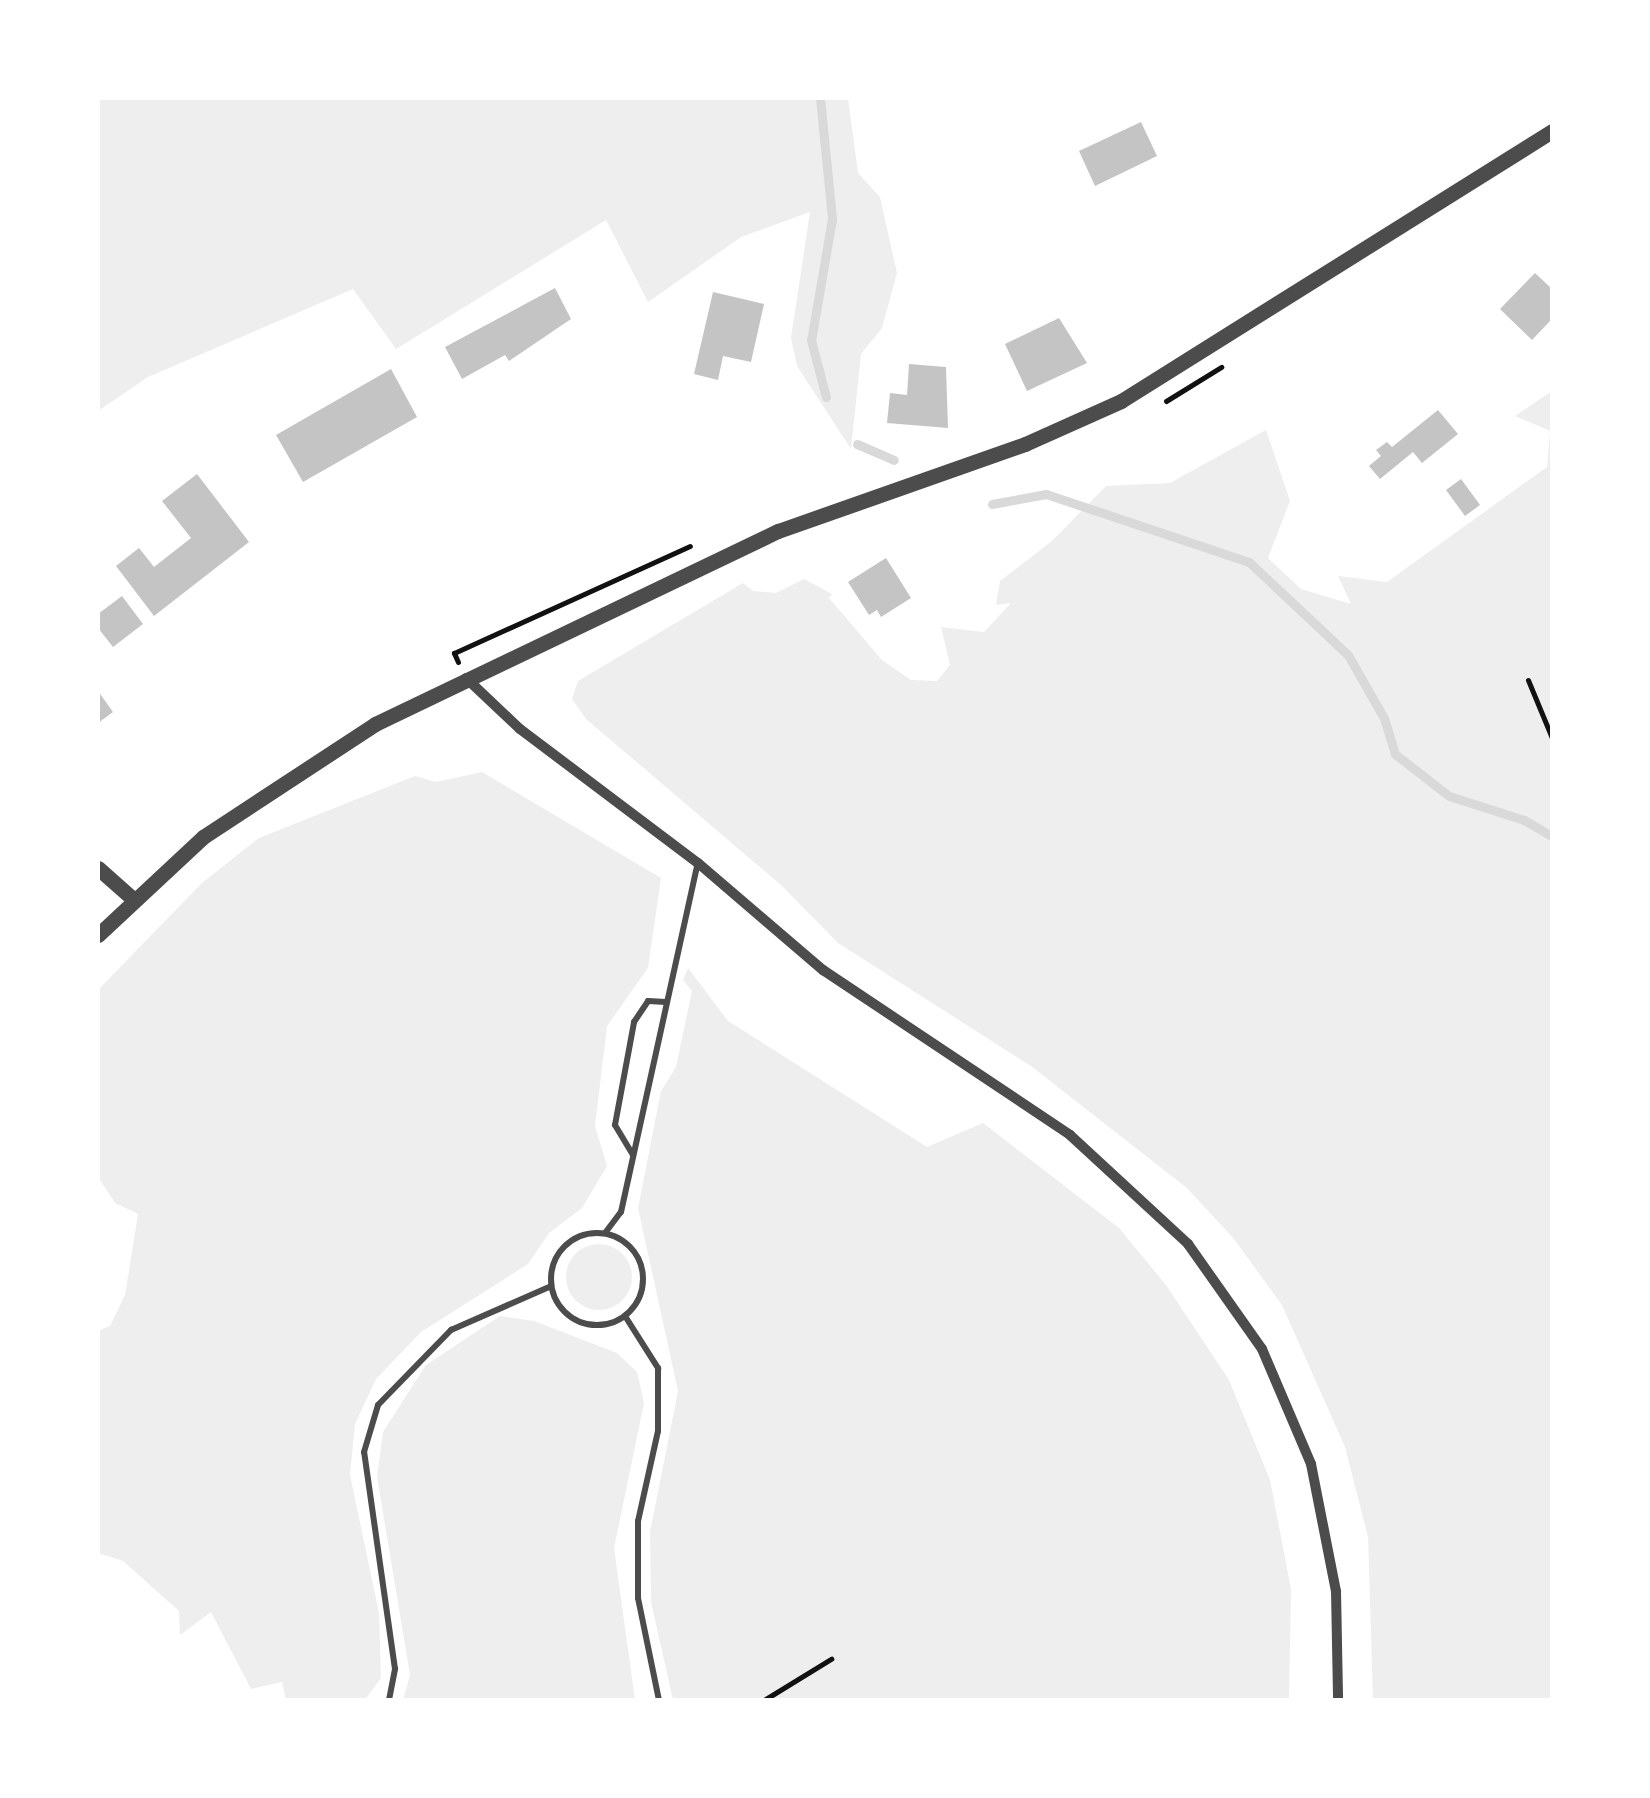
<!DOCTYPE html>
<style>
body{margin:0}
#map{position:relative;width:1650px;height:1798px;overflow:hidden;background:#fff;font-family:"Source Sans 3",sans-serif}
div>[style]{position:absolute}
.green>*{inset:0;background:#eee}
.round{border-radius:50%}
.stream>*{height:9px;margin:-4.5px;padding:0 4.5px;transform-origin:4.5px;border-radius:4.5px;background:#d9d9d9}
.building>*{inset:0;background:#c4c4c4}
.path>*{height:5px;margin:-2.5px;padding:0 2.5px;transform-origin:2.5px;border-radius:2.5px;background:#111}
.service>*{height:6px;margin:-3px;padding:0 3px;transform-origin:3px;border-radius:3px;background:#4c4c4c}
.service>.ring{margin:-3px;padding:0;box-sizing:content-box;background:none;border:6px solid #4c4c4c;border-radius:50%}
.minor>*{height:10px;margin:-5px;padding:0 5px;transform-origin:5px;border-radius:5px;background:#4c4c4c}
.tertiary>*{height:15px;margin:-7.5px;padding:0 7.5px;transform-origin:7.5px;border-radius:7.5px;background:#4c4c4c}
span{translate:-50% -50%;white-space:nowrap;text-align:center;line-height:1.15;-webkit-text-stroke:9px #fff;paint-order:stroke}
.frame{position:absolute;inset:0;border:100px solid #fff;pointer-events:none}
</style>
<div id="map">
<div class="green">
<i style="clip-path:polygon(98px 98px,848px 98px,858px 173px,880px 197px,897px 273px,882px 328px,861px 354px,851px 449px,797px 366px,791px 338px,810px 212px,741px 237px,648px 302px,606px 220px,396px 349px,353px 289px,148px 377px,98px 411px)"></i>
<i style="clip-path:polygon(1552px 391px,1552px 1700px,1373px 1700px,1368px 1537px,1345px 1447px,1282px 1305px,1234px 1239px,1187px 1188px,1031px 1066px,838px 943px,781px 885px,586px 719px,572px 699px,578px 681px,743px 583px,753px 591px,776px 593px,804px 579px,832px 594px,829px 598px,882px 660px,911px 680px,937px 681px,950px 665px,941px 627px,984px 632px,1011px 603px,996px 605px,1000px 581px,1052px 541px,1106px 486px,1170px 483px,1266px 430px,1290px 501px,1268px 558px,1301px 589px,1351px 604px,1338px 576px,1387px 582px,1547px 467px,1550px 431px,1515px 416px)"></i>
<i style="clip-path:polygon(482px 772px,661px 878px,648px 968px,607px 1026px,595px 1126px,607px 1166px,582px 1208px,549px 1233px,528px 1264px,421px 1332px,376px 1379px,355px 1424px,350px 1475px,379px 1613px,381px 1678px,365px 1700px,286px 1700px,282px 1682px,251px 1689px,211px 1612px,180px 1635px,179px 1611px,123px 1561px,98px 1553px,98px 1331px,110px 1326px,125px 1295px,138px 1214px,115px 1203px,98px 1177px,98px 990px,202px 883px,259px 838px,415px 776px,436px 782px)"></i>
<i style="clip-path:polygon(688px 968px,728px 1021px,927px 1147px,983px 1123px,1119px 1228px,1166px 1285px,1229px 1380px,1270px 1480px,1291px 1589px,1289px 1700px,673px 1700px,651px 1602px,650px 1532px,678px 1391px,638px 1208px,661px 1091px,676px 1067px,692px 991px,683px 980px)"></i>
<i class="round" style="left:566px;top:1244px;width:66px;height:66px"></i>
<i style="clip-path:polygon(500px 1316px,534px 1321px,617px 1353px,637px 1372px,644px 1403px,614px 1548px,635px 1700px,403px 1700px,410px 1675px,377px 1477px,383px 1432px,426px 1365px)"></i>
</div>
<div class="stream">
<i style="left:820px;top:98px;width:122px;rotate:84.3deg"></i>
<i style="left:832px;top:219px;width:123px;rotate:99.8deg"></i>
<i style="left:811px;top:340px;width:59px;rotate:75.3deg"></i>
<i style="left:857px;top:444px;width:40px;rotate:23.4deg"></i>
<i style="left:992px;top:504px;width:55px;rotate:-10.5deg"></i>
<i style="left:1046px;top:494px;width:214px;rotate:18.5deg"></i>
<i style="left:1249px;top:562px;width:136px;rotate:43.2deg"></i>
<i style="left:1348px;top:655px;width:73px;rotate:60.3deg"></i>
<i style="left:1384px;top:718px;width:38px;rotate:73deg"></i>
<i style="left:1395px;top:754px;width:68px;rotate:37.9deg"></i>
<i style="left:1449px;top:796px;width:79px;rotate:17.7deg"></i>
<i style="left:1524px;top:820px;width:32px;rotate:30deg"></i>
</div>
<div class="building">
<i style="clip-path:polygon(1141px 122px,1157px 156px,1095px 186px,1079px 151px)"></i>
<i style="clip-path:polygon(1535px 273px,1552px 289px,1552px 319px,1532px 340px,1500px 309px)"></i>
<i style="clip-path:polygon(555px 288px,571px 319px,509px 361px,505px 355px,462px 379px,445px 347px)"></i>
<i style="clip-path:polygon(713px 292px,764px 304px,751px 362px,723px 356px,718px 380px,694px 374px)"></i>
<i style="clip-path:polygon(1059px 318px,1087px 363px,1027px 391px,1005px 344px)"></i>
<i style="clip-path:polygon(909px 364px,946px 367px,948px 428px,887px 423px,890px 393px,907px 395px)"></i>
<i style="clip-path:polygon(391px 369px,417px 417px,303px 482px,276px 435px)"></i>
<i style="clip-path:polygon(1438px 410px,1458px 434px,1422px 463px,1413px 452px,1380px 479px,1369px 466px,1381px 456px,1376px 450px,1387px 442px,1392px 447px)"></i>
<i style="clip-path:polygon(197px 474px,249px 542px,154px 616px,116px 566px,139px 548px,154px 567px,191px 538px,162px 501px)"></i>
<i style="clip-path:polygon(1461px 479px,1480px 505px,1465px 516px,1446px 490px)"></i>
<i style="clip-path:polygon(886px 558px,911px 598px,881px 617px,877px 610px,869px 615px,848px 582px)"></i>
<i style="clip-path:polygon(122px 596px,143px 624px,113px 647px,98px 628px,98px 614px)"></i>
<i style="clip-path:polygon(98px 691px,113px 712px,98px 723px)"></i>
</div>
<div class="path">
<i style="left:1166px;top:401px;width:65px;rotate:-31.7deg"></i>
<i style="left:458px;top:662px;width:10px;rotate:-114deg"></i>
<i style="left:454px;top:653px;width:259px;rotate:-24.4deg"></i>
<i style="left:1528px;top:680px;width:63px;rotate:67.5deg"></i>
<i style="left:764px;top:1700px;width:79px;rotate:-31.5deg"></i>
</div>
<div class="service">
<i style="left:633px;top:1155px;width:35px;rotate:-121deg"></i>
<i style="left:615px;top:1125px;width:105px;rotate:-79.5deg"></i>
<i style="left:634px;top:1022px;width:25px;rotate:-56deg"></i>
<i style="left:648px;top:1001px;width:18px;rotate:3deg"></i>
<i class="ring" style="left:551px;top:1233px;width:86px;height:86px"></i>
<i style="left:605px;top:1233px;width:26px;rotate:-53deg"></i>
<i style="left:621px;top:1212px;width:357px;rotate:-77.6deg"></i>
<i style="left:625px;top:1316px;width:62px;rotate:57.6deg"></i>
<i style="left:658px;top:1368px;width:63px;rotate:90deg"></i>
<i style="left:658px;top:1431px;width:92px;rotate:102.5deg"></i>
<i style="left:638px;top:1521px;width:77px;rotate:90deg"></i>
<i style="left:638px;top:1598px;width:104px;rotate:78.4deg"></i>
<i style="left:389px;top:1700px;width:32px;rotate:-79deg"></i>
<i style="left:395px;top:1669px;width:219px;rotate:-98.1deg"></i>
<i style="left:364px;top:1452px;width:49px;rotate:-73.4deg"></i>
<i style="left:378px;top:1405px;width:105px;rotate:-45.8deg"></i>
<i style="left:451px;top:1330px;width:109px;rotate:-23.7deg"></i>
</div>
<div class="minor">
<i style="left:466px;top:678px;width:74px;rotate:43.4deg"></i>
<i style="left:520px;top:729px;width:223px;rotate:37deg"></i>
<i style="left:698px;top:863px;width:165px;rotate:40.6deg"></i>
<i style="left:823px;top:970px;width:297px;rotate:33.7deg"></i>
<i style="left:1070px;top:1135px;width:161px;rotate:42.7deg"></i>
<i style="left:1188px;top:1244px;width:128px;rotate:54.8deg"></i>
<i style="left:1262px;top:1349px;width:125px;rotate:66.9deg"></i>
<i style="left:1311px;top:1464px;width:129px;rotate:78.9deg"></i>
<i style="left:1336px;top:1591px;width:109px;rotate:88.9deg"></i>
</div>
<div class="tertiary">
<i style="left:98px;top:868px;width:45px;rotate:41.4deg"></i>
<i style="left:98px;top:935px;width:144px;rotate:-43deg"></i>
<i style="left:203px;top:837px;width:206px;rotate:-33.3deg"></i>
<i style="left:375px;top:724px;width:447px;rotate:-25.6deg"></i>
<i style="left:778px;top:531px;width:262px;rotate:-19.4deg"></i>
<i style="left:1025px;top:444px;width:105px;rotate:-24.1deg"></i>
<i style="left:1121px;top:401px;width:509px;rotate:-32.07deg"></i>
</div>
<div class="frame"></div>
</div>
